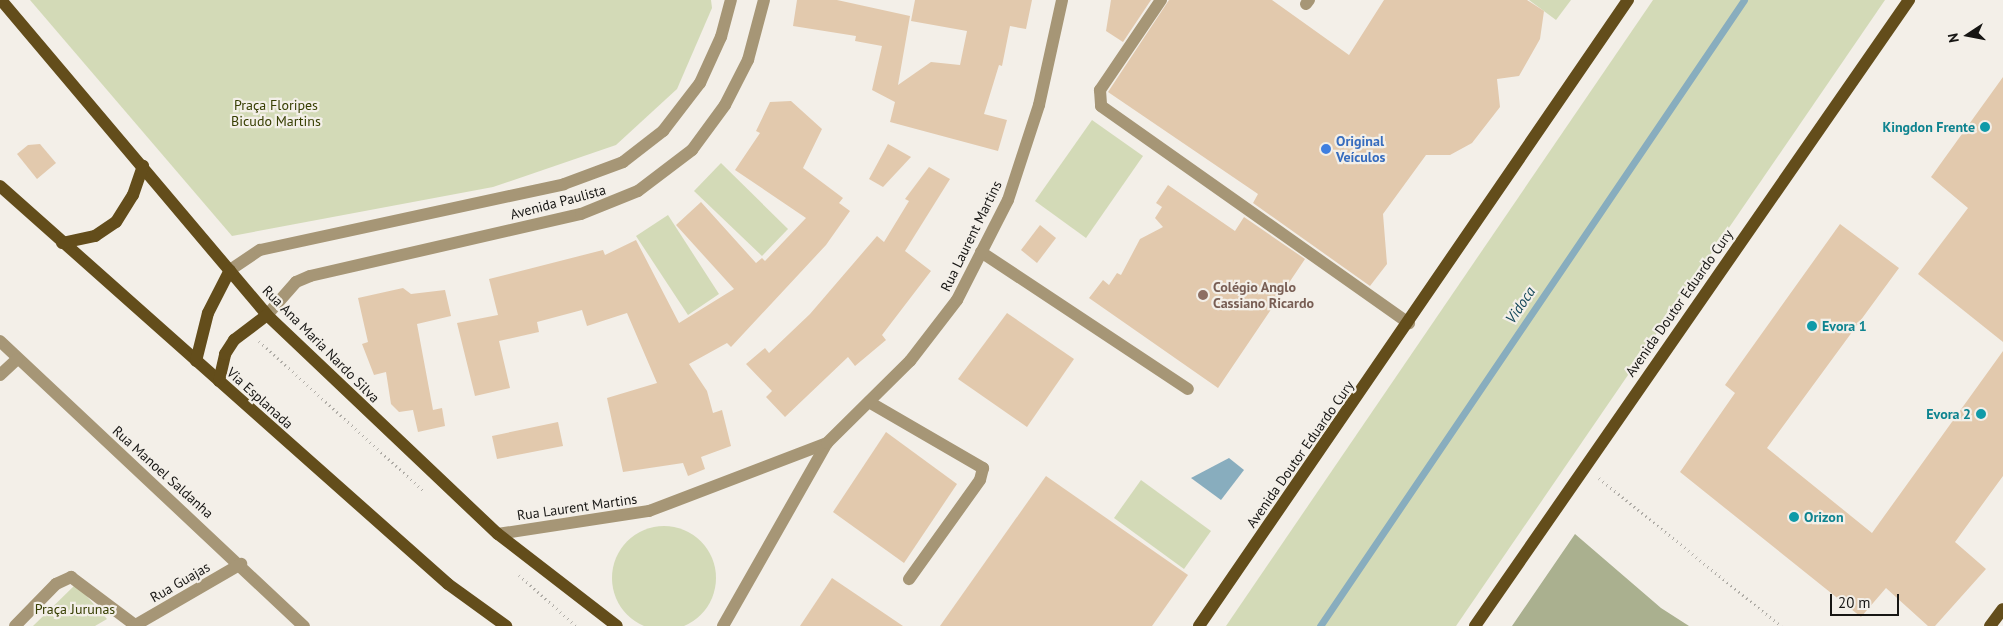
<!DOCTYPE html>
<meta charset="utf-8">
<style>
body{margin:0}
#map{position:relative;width:2003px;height:626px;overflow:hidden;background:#f3efe8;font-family:"PT Sans",sans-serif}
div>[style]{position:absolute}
.green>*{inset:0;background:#d3dab7}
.round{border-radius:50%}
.forest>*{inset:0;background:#aab08f}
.water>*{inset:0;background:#88adbe}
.stream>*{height:7px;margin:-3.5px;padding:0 3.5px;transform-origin:3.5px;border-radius:3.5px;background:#88adbe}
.building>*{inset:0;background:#e2c9ad}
.path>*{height:3px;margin-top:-1.5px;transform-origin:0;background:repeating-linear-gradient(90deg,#afaca6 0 1px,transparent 0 5px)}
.minor>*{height:12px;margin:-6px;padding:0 6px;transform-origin:6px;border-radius:6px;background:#a69676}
.major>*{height:12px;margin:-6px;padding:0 6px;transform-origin:6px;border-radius:6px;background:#634d1b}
.dots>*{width:14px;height:14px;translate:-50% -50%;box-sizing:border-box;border:2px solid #f3efe8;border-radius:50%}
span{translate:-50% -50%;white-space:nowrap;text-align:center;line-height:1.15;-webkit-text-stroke:4.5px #f3efe8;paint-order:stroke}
.park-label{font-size:14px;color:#373e02}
.culture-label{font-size:14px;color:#0d838f;font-weight:700}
.right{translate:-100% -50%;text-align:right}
.left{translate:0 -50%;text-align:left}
.shop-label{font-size:14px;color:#366cbe;font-weight:700}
.street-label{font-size:14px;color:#171614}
.education-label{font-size:14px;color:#785e54;font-weight:700}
.water-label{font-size:15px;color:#124659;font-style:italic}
.north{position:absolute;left:1943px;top:10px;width:50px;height:50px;-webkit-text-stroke:4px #f3efe8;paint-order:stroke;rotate:259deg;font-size:14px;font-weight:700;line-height:20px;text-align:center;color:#171614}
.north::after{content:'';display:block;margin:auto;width:18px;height:22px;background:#171614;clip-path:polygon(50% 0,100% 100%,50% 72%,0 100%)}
.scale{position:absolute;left:1830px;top:594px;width:69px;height:22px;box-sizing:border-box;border:2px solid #171614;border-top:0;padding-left:6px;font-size:15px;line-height:18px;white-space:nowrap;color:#171614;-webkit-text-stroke:4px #f3efe8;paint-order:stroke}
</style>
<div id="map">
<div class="green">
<i style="clip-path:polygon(30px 0,711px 0,712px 8px,677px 89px,616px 145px,493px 187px,232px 236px)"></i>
<i style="clip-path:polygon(1529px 0,1571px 0,1556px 20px)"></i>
<i style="clip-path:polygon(1653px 0,1885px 0,1456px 626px,1226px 626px)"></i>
<i style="clip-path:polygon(1092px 120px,1143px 156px,1086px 238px,1035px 201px)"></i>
<i style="clip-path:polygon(721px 163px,788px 229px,762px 256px,694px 191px)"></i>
<i style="clip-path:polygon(668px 215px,719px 294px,688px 315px,636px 236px)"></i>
<i style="clip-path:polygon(1141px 480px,1211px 531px,1184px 569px,1114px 518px)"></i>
<i class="round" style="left:612px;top:526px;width:104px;height:104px"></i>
<i style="clip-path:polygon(76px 584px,107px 619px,95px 626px,33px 626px)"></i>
</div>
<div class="forest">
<i style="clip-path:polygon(1575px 534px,1661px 608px,1689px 626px,1512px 626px)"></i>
</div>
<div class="water">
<i style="clip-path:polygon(1229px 458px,1244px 470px,1221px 500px,1191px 478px)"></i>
</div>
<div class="stream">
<i style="left:1320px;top:626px;width:756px;rotate:-55.89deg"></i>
</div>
<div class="building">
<i style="clip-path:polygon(797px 0,837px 0,910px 16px,898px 85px,931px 62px,960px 65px,967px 31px,911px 21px,915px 0,1032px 0,1026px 29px,1010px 26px,1002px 66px,999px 65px,984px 114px,1007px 120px,998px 151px,890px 122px,895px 102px,872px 90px,882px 46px,855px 41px,856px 36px,793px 26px)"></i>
<i style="clip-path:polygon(1111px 0,1151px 0,1123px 42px,1106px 31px)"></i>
<i style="clip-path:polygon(1169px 0,1272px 0,1349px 55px,1384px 0,1527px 0,1544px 11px,1540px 39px,1519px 76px,1497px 79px,1500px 107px,1472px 143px,1450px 155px,1426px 155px,1383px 214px,1387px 264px,1370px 286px,1253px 203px,1258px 194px,1108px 92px)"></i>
<i style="clip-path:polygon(2003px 77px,2003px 342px,1918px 274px,1968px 208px,1931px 177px)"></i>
<i style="clip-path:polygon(791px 101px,822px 129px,803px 168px,843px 198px,839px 203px,850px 211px,826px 245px,731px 347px,727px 343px,689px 364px,707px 391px,713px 413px,722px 410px,731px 446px,701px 457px,705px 469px,688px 476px,683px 463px,623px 472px,607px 398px,657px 383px,627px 313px,587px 326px,582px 310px,537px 322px,539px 332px,499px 341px,510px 388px,475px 396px,457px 323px,498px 315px,489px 279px,603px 250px,605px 255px,636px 240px,679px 323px,734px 289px,676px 225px,701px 202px,756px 263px,762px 258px,765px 261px,806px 218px,735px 170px,760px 133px,756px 131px,770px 102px)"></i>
<i style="clip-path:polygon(40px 144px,56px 163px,37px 179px,17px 154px,28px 145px)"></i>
<i style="clip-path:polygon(888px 144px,911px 157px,883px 187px,869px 179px)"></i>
<i style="clip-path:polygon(929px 167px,950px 179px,905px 251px,931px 271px,882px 335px,886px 340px,855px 366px,848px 357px,785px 417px,766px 397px,772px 391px,746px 364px,765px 348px,769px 353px,810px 314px,877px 236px,884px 242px,909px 201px,905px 199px)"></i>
<i style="clip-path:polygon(1168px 185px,1235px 231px,1244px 217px,1305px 259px,1218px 388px,1089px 298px,1103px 280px,1109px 285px,1117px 273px,1121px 275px,1140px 239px,1163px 227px,1155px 218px,1162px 207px,1156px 203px)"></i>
<i style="clip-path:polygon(1840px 224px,1899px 268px,1767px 448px,1872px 533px,2003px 351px,2003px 476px,1955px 542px,1986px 569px,1935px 626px,1928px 626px,1886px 588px,1861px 617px,1680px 472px,1735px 393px,1725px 385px)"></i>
<i style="clip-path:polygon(1040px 225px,1056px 238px,1037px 263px,1021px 250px)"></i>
<i style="clip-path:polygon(403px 288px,411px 294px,445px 290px,451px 316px,417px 324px,433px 410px,442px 408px,445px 426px,418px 432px,413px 410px,399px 412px,391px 404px,386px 372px,374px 375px,362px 344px,368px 342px,358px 298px)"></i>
<i style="clip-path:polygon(1007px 313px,1074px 359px,1027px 427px,958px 379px)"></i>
<i style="clip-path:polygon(558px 422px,563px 446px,497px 459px,492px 436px)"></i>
<i style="clip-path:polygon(886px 432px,957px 484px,904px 563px,833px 512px)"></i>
<i style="clip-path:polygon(1046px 476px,1188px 575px,1152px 626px,940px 626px)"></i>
<i style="clip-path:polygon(832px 578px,903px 626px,800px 626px)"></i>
</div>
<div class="path">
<i style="left:259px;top:341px;width:223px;rotate:42.3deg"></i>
<i style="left:1599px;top:478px;width:235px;rotate:39.1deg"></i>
<i style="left:519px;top:575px;width:76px;rotate:41.8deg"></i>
</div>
<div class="minor">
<i style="left:1161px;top:0;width:109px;rotate:124.1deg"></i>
<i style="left:1100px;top:90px;width:16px;rotate:86deg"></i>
<i style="left:1101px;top:106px;width:377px;rotate:35.2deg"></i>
<i style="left:1306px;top:4px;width:5px;rotate:-53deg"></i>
<i style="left:981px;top:252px;width:248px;rotate:33.5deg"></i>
<i style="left:230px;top:270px;width:36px;rotate:-34deg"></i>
<i style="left:260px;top:250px;width:311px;rotate:-12.2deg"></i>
<i style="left:564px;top:184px;width:63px;rotate:-20.4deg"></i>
<i style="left:623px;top:162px;width:51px;rotate:-37.8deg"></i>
<i style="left:663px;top:131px;width:61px;rotate:-52.4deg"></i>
<i style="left:700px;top:83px;width:51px;rotate:-65.5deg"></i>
<i style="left:721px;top:37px;width:38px;rotate:-75deg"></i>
<i style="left:267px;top:315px;width:44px;rotate:-48.7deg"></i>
<i style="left:296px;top:282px;width:15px;rotate:-23deg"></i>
<i style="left:310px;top:276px;width:278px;rotate:-12.9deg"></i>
<i style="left:581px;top:214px;width:61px;rotate:-22deg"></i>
<i style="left:638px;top:191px;width:68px;rotate:-37.2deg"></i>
<i style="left:692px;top:150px;width:56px;rotate:-53.7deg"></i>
<i style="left:725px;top:105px;width:51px;rotate:-62.9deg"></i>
<i style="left:748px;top:60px;width:62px;rotate:-75.1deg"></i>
<i style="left:0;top:341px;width:417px;rotate:43.2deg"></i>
<i style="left:0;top:375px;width:23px;rotate:-43deg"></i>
<i style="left:869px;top:402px;width:132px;rotate:30.1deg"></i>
<i style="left:983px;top:468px;width:12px;rotate:104deg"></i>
<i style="left:980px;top:480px;width:122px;rotate:125.6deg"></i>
<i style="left:498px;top:534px;width:153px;rotate:-8.7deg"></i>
<i style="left:649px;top:511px;width:191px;rotate:-20.9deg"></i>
<i style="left:15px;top:626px;width:59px;rotate:-45.7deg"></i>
<i style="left:56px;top:584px;width:17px;rotate:-25deg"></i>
<i style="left:71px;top:577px;width:80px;rotate:36.9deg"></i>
<i style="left:134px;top:626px;width:124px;rotate:-30.1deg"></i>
<i style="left:723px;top:626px;width:210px;rotate:-60.4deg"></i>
<i style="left:827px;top:443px;width:117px;rotate:-44.7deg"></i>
<i style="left:910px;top:361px;width:77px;rotate:-52.4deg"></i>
<i style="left:957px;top:300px;width:112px;rotate:-63deg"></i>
<i style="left:1008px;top:200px;width:100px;rotate:-71.9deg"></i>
<i style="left:1039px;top:105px;width:107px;rotate:-77.6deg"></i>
</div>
<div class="major">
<i style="left:1px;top:0;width:412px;rotate:49.8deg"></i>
<i style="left:267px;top:315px;width:318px;rotate:43.5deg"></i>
<i style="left:498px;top:534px;width:150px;rotate:37.7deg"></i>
<i style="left:0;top:186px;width:599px;rotate:41.62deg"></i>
<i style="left:448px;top:584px;width:72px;rotate:35.9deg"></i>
<i style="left:62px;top:243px;width:34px;rotate:-12deg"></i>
<i style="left:95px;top:236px;width:25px;rotate:-34deg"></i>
<i style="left:116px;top:222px;width:32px;rotate:-58deg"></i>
<i style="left:133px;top:195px;width:31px;rotate:-71deg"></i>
<i style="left:196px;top:361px;width:49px;rotate:-76deg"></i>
<i style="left:208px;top:313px;width:48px;rotate:-62.9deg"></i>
<i style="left:219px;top:381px;width:28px;rotate:-77deg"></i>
<i style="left:225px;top:354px;width:17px;rotate:-57deg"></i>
<i style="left:234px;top:340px;width:41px;rotate:-37.1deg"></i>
<i style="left:1199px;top:626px;width:759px;rotate:-55.58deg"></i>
<i style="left:1475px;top:626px;width:762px;rotate:-55.27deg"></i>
<i style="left:1990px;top:626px;width:21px;rotate:-53deg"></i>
</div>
<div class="dots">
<i style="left:1985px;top:127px;background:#0f9aa8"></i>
<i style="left:1326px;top:149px;background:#3f7fe0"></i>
<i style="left:1203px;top:295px;background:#8d6e63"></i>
<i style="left:1812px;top:326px;background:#0f9aa8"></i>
<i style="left:1981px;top:414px;background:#0f9aa8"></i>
<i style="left:1794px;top:517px;background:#0f9aa8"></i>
</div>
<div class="park-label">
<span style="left:276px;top:113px">Praça Floripes<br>Bicudo Martins</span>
<span style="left:75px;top:609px">Praça Jurunas</span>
</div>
<div class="culture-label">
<span class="right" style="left:1975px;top:127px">Kingdon Frente</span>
<span class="left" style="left:1822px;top:326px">Evora 1</span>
<span class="right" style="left:1971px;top:414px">Evora 2</span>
<span class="left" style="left:1804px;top:517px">Orizon</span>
</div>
<div class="shop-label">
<span class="left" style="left:1336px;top:149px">Original<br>Veículos</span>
</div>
<div class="street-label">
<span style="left:558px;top:202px;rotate:-15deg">Avenida Paulista</span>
<span style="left:971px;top:236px;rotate:-64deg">Rua Laurent Martins</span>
<span style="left:1679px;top:303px;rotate:-55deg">Avenida Doutor Eduardo Cury</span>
<span style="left:321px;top:344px;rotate:45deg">Rua Ana Maria Nardo Silva</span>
<span style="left:260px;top:398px;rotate:42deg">Via Esplanada</span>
<span style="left:1300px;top:454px;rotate:-55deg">Avenida Doutor Eduardo Cury</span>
<span style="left:163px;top:472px;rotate:42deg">Rua Manoel Saldanha</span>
<span style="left:577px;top:507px;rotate:-8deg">Rua Laurent Martins</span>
<span style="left:180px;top:582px;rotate:-30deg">Rua Guajas</span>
</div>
<div class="education-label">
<span class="left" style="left:1213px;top:295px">Colégio Anglo<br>Cassiano Ricardo</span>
</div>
<div class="water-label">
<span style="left:1520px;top:305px;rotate:-56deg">Vidoca</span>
</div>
<div class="north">N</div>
<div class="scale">20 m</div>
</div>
